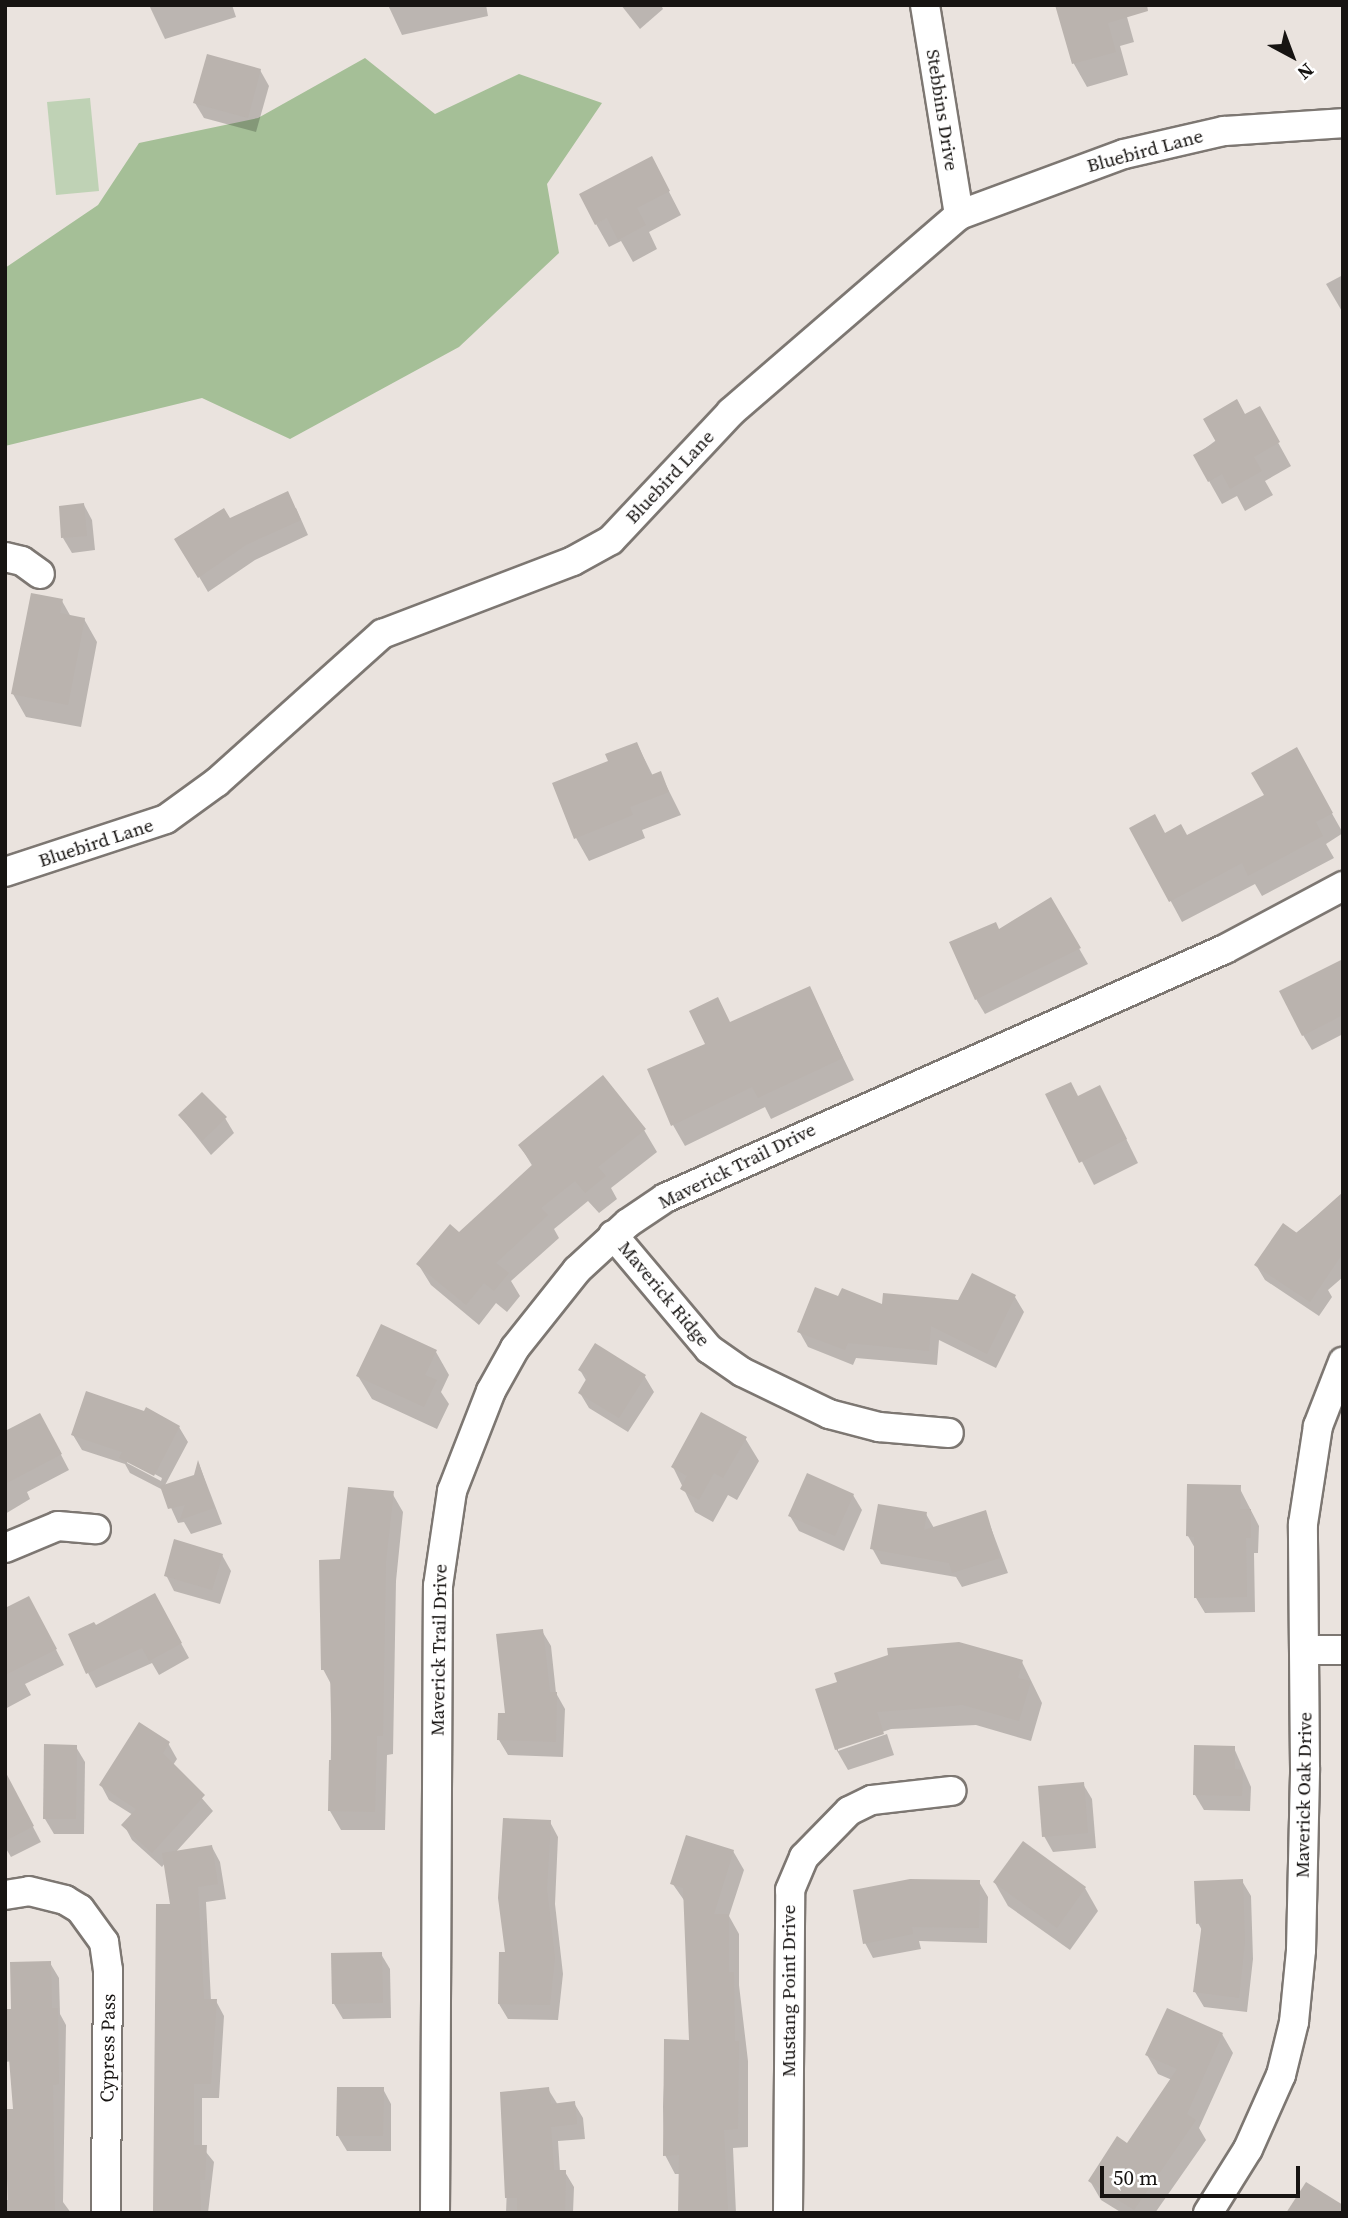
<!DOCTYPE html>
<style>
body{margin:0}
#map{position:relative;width:1348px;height:2218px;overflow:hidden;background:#eae3de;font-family:"Source Serif 4",serif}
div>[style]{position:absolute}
.green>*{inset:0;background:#bfd2b5}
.forest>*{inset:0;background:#a5bf97}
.shadow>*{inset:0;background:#0003}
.building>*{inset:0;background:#bab3ae}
.roads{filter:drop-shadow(2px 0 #7d7772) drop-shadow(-2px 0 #7d7772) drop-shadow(0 2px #7d7772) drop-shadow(0 -2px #7d7772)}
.minor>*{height:28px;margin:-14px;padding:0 14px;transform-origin:14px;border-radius:14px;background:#fff}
span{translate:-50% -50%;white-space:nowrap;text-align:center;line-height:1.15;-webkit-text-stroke:6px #fff;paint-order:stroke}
.street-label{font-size:19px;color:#171412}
.frame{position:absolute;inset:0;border:7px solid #171412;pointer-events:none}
.north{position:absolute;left:1257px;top:21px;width:70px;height:70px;-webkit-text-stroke:5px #fff;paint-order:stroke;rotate:139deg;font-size:19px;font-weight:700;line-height:28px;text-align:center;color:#171412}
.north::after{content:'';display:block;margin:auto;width:24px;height:32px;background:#171412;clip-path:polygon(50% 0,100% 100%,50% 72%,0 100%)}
.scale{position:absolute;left:1100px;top:2166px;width:200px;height:32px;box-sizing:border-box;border:4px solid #171412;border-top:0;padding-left:9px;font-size:21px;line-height:24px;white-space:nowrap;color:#171412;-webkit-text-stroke:5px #fff;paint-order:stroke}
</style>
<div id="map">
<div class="green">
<i style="clip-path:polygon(90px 98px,99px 191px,56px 195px,47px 102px)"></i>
</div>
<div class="forest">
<i style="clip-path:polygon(365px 58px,435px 114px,519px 74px,602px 103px,547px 184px,559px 253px,459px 347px,290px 439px,202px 398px,5px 446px,5px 268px,98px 205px,139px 143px,258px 118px)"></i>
</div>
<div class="shadow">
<i style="clip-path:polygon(149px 5px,232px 5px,236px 17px,165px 39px)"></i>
<i style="clip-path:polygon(388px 5px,486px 5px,488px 16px,402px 35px)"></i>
<i style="clip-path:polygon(621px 5px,661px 5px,663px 9px,640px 29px)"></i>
<i style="clip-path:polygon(1057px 5px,1127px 17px,1134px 42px,1120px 46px,1128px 75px,1087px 87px,1074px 64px)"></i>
<i style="clip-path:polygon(260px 70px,269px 86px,256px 132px,204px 118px,195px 103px)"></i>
<i style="clip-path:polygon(664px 182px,681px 215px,649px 232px,657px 249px,633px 262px,621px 241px,609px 247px,596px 224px)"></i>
<i style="clip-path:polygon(1343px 275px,1343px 313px,1326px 284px)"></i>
<i style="clip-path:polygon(1259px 408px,1291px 466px,1265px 481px,1273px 495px,1245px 511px,1237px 496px,1222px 504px,1195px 456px)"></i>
<i style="clip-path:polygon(84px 505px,92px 520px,95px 550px,72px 553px,63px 538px)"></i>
<i style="clip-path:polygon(296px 508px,308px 535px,255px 560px,208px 592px,177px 539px)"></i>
<i style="clip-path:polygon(62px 601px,71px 617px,84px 619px,97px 642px,81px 727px,26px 717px,13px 694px)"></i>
<i style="clip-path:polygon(637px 744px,653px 776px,660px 773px,681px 815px,642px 830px,645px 838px,589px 861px,576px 838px,610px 762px)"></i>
<i style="clip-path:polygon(1296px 750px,1343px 833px,1326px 844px,1334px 858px,1262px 896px,1255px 884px,1182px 922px,1132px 829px,1186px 837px,1266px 795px)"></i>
<i style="clip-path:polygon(1051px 900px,1088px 964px,985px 1014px,976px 999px,999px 931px)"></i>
<i style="clip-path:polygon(1343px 960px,1343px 1034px,1312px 1050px,1303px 1035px)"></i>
<i style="clip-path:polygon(809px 988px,854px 1080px,771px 1119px,765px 1107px,685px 1146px,673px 1125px,708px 1045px,731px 1024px)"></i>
<i style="clip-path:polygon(1048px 1095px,1078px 1098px,1112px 1110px,1138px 1163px,1094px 1185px)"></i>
<i style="clip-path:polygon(180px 1116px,225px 1118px,234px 1133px,211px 1155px)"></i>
<i style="clip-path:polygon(644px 1130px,657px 1152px,611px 1188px,617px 1199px,599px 1213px,588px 1201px,554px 1229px,559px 1238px,511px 1281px,520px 1296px,507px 1312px,496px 1303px,479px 1325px,431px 1285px,418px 1264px,459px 1234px,533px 1167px,520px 1146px)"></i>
<i style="clip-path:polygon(1343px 1195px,1343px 1277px,1328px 1290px,1332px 1297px,1319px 1316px,1265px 1280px,1256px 1265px)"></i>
<i style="clip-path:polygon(1015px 1297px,1024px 1312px,996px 1368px,939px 1340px,937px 1365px,856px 1358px,853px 1365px,808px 1347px,799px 1331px,839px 1299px,884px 1307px)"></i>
<i style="clip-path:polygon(436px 1352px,449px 1375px,441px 1392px,449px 1404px,437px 1429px,372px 1399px,358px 1376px)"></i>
<i style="clip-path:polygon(580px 1370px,645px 1377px,654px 1392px,628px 1432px,589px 1408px,580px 1393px,587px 1382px)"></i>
<i style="clip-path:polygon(evenodd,179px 1427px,188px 1442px,164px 1487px,195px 1476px,199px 1464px,222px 1524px,191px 1534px,184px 1522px,178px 1523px,163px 1490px,130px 1473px,125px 1464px,82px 1450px,73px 1435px,179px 1427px,127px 1459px,162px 1478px,161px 1481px,127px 1463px,127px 1459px)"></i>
<i style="clip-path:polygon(48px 1430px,69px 1470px,27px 1492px,30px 1499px,5px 1514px,5px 1448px)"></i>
<i style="clip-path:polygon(745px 1438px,759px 1461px,737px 1500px,728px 1495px,713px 1522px,695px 1512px,673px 1467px)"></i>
<i style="clip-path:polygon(1239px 1487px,1259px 1526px,1258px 1553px,1254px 1553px,1255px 1612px,1205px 1613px,1196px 1598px,1196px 1550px,1188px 1536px)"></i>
<i style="clip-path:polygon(392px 1493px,403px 1512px,396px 1581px,393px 1754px,387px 1755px,385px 1830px,341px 1830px,330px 1811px,332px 1686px,323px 1669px,341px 1561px)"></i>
<i style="clip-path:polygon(853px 1495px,862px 1510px,844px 1551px,799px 1531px,790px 1516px)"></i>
<i style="clip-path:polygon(985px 1512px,1008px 1573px,962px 1587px,956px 1577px,881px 1564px,872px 1548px,926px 1514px,934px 1528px)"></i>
<i style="clip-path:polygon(222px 1555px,231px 1571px,220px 1604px,174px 1591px,166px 1575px)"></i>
<i style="clip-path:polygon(5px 1610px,37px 1613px,64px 1665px,25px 1684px,31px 1695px,5px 1709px)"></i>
<i style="clip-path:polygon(163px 1610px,189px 1658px,159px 1675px,152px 1663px,96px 1688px,88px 1673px)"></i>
<i style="clip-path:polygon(542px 1631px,551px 1646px,556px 1693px,565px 1709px,563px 1757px,508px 1755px,499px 1740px)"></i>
<i style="clip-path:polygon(1022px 1662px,1042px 1703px,1031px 1741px,976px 1725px,891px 1729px,838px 1747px,838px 1751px,887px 1734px,894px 1755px,848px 1770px,836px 1749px,839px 1683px)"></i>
<i style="clip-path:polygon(168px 1743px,177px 1759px,173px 1765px,213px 1811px,175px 1853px,212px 1847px,220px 1862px,226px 1899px,206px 1902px,211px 2001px,216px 2001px,224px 2016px,219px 2098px,202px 2098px,202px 2147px,214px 2162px,208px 2213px,155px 2213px,172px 1905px,165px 1863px,162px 1867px,132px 1840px,124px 1825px,133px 1815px,109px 1800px,101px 1785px)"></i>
<i style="clip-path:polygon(76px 1747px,85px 1762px,84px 1834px,54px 1834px,45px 1819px)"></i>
<i style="clip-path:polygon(1234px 1748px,1251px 1787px,1250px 1811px,1204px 1810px,1195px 1795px)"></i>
<i style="clip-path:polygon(5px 1774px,41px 1842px,11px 1857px,5px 1847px)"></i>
<i style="clip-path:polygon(1083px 1784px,1092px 1799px,1096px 1848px,1053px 1852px,1044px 1836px)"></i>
<i style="clip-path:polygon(550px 1822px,558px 1837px,555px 1904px,563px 1974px,558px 2020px,508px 2019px,499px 2004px,507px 1953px)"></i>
<i style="clip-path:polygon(733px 1851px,744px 1870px,729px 1916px,739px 1934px,739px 1985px,748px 2061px,748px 2147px,733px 2148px,736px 2213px,680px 2213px,681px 2174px,675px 2174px,665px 2155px,663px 2107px,666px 2041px,691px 2041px,686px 1903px,672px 1883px)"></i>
<i style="clip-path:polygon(1242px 1881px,1251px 1896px,1253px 1959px,1247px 2012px,1204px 2007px,1195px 1992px,1203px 1932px,1198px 1923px)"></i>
<i style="clip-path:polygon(979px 1882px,988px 1897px,987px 1943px,919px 1941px,921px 1949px,873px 1958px,865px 1943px)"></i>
<i style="clip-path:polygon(995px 1883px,1085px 1888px,1098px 1911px,1070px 1950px,1008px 1906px)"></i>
<i style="clip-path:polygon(381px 1954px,390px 1969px,391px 2018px,343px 2019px,334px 2004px)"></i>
<i style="clip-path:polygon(50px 1963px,59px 1978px,60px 2014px,66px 2025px,63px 2202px,71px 2213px,5px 2213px,5px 2200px,10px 2200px,5px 2111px,14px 2111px,13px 2061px,5px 2062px,5px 2011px,13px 2011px)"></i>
<i style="clip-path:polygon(1222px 2034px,1233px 2053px,1199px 2128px,1206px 2140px,1155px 2213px,1122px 2213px,1101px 2200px,1090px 2181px,1128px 2145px,1172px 2080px,1158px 2074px,1147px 2055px)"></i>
<i style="clip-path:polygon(383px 2089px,391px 2104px,391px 2151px,347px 2151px,338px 2136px)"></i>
<i style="clip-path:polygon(548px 2089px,558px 2105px,574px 2103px,583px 2118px,585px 2139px,558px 2141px,560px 2172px,565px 2172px,574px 2187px,573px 2213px,506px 2213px,508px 2157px)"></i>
</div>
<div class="building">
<i style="clip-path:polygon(1055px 5px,1147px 5px,1148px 11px,1108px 23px,1116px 52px,1072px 64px)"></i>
<i style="clip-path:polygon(207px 54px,261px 69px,248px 118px,193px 103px)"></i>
<i style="clip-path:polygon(652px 156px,670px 191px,637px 208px,646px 225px,618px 240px,607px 218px,595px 225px,579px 194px)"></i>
<i style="clip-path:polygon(1237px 399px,1245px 414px,1260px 406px,1280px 442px,1254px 457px,1262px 471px,1230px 489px,1222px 474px,1208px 482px,1193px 455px,1216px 442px,1203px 419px)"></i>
<i style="clip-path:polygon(288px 491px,301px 520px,246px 545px,198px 578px,174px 539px,224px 508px,230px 518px)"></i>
<i style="clip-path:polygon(84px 503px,87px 536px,61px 538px,59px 506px)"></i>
<i style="clip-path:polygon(31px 593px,63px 599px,60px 613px,85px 618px,68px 705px,11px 694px)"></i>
<i style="clip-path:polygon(637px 742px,651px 775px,661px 771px,669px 792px,630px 807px,633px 815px,574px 839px,552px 783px,608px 761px,605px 754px)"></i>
<i style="clip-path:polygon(1297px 747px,1333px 813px,1316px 822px,1323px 836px,1248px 876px,1242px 863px,1169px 902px,1129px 828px,1155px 814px,1165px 833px,1181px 824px,1187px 835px,1264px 795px,1251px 773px)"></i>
<i style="clip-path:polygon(1051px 897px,1081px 948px,975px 1000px,949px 942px,996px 922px,999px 929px)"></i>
<i style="clip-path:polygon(1343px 959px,1343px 1015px,1302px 1036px,1279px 991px)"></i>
<i style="clip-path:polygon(810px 986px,843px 1058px,758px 1098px,752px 1087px,671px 1126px,647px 1069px,705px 1044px,689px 1011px,718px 997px,730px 1022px)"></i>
<i style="clip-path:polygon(603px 1075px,646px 1129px,598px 1167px,606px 1176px,585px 1193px,575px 1181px,541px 1208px,548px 1215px,496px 1263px,509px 1273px,494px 1291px,484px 1283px,466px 1305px,416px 1264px,450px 1224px,459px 1232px,533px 1164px,518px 1145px)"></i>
<i style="clip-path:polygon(1071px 1082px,1078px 1096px,1100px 1085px,1127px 1139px,1079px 1163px,1045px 1094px)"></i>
<i style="clip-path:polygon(202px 1092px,227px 1117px,202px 1141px,178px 1115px)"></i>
<i style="clip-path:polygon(1343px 1192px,1343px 1253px,1310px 1302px,1254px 1265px,1283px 1223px,1297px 1233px)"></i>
<i style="clip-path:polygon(972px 1273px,1016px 1295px,987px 1354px,931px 1326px,929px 1351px,848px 1343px,845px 1350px,797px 1332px,815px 1287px,838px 1296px,842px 1288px,882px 1304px,883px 1293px,958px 1300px)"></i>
<i style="clip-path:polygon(381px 1324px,437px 1350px,425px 1375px,437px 1380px,424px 1407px,356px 1376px)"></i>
<i style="clip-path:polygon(595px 1343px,646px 1375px,619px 1418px,578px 1393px,588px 1376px,578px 1370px)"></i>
<i style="clip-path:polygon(86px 1391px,144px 1411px,146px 1407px,180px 1426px,154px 1476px,119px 1458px,122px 1452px,71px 1435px)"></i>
<i style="clip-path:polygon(701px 1412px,747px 1437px,723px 1478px,714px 1473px,699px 1500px,680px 1489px,687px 1476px,671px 1467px)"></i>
<i style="clip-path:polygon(40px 1413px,62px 1454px,5px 1484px,5px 1431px)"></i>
<i style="clip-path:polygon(198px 1460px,214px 1508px,180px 1520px,185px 1505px,168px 1509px,160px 1486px,194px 1475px)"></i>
<i style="clip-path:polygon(807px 1473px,854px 1494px,835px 1536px,788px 1516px)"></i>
<i style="clip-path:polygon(1187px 1484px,1241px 1485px,1240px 1509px,1251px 1509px,1251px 1538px,1246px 1538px,1247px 1597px,1194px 1598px,1194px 1537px,1186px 1536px)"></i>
<i style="clip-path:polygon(348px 1487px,394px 1491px,386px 1561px,383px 1736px,377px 1736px,375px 1812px,328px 1811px,329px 1760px,332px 1760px,330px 1670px,321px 1670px,319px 1560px,340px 1559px)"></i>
<i style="clip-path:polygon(878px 1504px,927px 1512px,924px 1530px,986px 1510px,1000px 1558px,952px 1573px,949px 1563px,870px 1549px)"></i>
<i style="clip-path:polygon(174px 1539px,223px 1554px,212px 1590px,164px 1576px)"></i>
<i style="clip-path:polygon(155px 1593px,182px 1643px,149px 1661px,142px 1648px,86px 1674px,68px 1634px,94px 1622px,96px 1625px)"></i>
<i style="clip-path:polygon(29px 1596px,57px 1649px,5px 1675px,5px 1608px)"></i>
<i style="clip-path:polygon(543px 1629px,550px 1692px,557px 1692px,556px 1742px,497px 1740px,498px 1713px,505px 1713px,496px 1634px)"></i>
<i style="clip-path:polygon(959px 1642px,1023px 1660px,1018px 1678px,1031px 1681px,1019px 1721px,963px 1705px,877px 1712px,884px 1734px,835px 1750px,815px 1689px,837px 1682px,834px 1673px,888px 1655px,887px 1648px)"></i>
<i style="clip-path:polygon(139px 1722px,170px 1742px,163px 1753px,205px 1795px,152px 1853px,121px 1825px,136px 1809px,99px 1785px)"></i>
<i style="clip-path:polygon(44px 1744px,77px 1745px,76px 1819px,43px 1819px)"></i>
<i style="clip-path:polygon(1194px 1745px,1235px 1746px,1235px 1769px,1243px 1770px,1242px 1796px,1193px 1795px)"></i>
<i style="clip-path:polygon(5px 1771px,34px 1826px,5px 1841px)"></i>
<i style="clip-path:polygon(1084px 1782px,1088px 1833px,1042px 1837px,1038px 1786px)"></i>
<i style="clip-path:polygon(503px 1818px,551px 1820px,547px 1888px,555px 1958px,550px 2005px,498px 2004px,499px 1952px,505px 1952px,498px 1898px)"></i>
<i style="clip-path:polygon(686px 1835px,734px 1850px,714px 1914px,729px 1914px,729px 1972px,734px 1972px,735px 2041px,739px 2041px,738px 2129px,724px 2130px,728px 2213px,678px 2213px,679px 2155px,663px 2156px,664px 2039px,689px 2040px,683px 1888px,670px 1884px)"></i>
<i style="clip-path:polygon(1023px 1841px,1086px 1887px,1057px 1928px,993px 1882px)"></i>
<i style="clip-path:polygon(212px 1845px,218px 1884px,198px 1887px,204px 1999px,217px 1999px,211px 2084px,194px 2084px,194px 2145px,207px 2145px,205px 2180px,200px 2180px,201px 2213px,153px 2213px,156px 1904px,170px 1904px,162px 1853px)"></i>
<i style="clip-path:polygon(910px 1879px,980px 1880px,979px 1928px,912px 1927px,913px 1934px,863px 1944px,853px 1890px)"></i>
<i style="clip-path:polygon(1243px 1879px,1245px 1942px,1239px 1998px,1193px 1992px,1202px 1923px,1196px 1924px,1194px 1881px)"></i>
<i style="clip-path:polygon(382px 1952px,383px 2003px,332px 2004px,331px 1953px)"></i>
<i style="clip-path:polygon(51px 1961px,52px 2008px,58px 2008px,59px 2084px,53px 2085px,55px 2213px,8px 2213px,5px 2109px,13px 2109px,5px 2009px,11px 2009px,10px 1962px)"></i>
<i style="clip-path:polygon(1167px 2008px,1223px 2033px,1187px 2114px,1196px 2120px,1134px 2210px,1088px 2181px,1117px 2136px,1127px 2143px,1177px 2069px,1145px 2055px)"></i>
<i style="clip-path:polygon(337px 2087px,384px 2087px,383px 2136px,336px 2136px)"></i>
<i style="clip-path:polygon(549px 2087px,551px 2104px,575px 2101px,577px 2124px,551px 2127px,554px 2170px,566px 2170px,565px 2213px,517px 2213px,517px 2198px,505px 2198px,500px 2092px)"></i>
<i style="clip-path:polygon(1306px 2182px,1343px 2205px,1343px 2213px,1286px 2213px)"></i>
</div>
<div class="roads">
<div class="minor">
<i style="left:925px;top:5px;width:213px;rotate:80.8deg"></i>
<i style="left:5px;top:557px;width:17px;rotate:13deg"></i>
<i style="left:22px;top:561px;width:22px;rotate:36deg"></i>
<i style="left:5px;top:872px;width:169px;rotate:-18.2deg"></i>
<i style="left:166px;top:819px;width:63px;rotate:-36deg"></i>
<i style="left:217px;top:782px;width:222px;rotate:-41.9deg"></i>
<i style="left:382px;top:634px;width:204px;rotate:-20.9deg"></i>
<i style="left:573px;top:561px;width:43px;rotate:-28.9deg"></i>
<i style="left:611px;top:540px;width:175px;rotate:-46.8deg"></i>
<i style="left:731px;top:412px;width:301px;rotate:-40.8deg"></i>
<i style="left:959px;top:215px;width:176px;rotate:-20.3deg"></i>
<i style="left:1124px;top:154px;width:103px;rotate:-13deg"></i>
<i style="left:1224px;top:131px;width:119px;rotate:-3.8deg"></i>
<i style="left:613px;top:1235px;width:149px;rotate:49.9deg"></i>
<i style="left:709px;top:1349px;width:40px;rotate:34.9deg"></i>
<i style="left:742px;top:1372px;width:97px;rotate:25.8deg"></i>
<i style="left:829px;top:1414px;width:52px;rotate:14.6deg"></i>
<i style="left:879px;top:1427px;width:70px;rotate:4.9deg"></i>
<i style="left:5px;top:1548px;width:57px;rotate:-22.5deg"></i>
<i style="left:58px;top:1526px;width:38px;rotate:5deg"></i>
<i style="left:1305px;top:1650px;width:38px"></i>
<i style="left:5px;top:1895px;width:24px;rotate:-9deg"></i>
<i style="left:29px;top:1891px;width:37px;rotate:14deg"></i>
<i style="left:65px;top:1900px;width:17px;rotate:31deg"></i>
<i style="left:80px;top:1909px;width:41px;rotate:54deg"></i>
<i style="left:104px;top:1942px;width:28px;rotate:82deg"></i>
<i style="left:108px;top:1970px;width:243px;rotate:90.5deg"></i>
<i style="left:435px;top:2213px;width:627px;rotate:-89.73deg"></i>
<i style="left:438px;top:1586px;width:96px;rotate:-81.6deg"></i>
<i style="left:452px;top:1491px;width:107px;rotate:-68.7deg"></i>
<i style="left:491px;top:1391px;width:49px;rotate:-60.8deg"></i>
<i style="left:515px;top:1348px;width:100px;rotate:-51.5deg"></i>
<i style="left:577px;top:1270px;width:69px;rotate:-42.7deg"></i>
<i style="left:628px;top:1223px;width:45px;rotate:-34deg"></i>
<i style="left:665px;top:1198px;width:613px;rotate:-23.97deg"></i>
<i style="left:1225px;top:949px;width:134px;rotate:-28.1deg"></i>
<i style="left:788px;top:2213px;width:323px;rotate:-89.6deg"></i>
<i style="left:790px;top:1890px;width:36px;rotate:-67deg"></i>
<i style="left:804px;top:1857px;width:64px;rotate:-45.6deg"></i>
<i style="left:849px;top:1811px;width:25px;rotate:-26deg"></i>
<i style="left:872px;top:1800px;width:80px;rotate:-6.5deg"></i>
<i style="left:1208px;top:2213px;width:75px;rotate:-58deg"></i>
<i style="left:1248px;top:2149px;width:81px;rotate:-66deg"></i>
<i style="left:1281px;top:2075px;width:55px;rotate:-76.2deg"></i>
<i style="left:1294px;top:2022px;width:72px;rotate:-84.4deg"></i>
<i style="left:1301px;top:1950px;width:182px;rotate:-88.7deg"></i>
<i style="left:1305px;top:1768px;width:244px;rotate:-90.5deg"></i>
<i style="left:1303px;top:1524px;width:99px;rotate:-81.3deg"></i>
<i style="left:1318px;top:1426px;width:69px;rotate:-68.7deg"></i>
</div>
</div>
<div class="street-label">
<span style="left:942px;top:110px;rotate:81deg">Stebbins Drive</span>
<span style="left:1145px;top:151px;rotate:-15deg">Bluebird Lane</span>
<span style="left:670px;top:477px;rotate:-47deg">Bluebird Lane</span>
<span style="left:96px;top:843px;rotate:-18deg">Bluebird Lane</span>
<span style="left:737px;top:1166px;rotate:-26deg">Maverick Trail Drive</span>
<span style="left:664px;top:1294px;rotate:50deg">Maverick Ridge</span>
<span style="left:439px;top:1650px;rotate:-89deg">Maverick Trail Drive</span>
<span style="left:1304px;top:1795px;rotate:-89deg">Maverick Oak Drive</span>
<span style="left:789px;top:1991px;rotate:-90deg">Mustang Point Drive</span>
<span style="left:108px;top:2048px;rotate:-89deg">Cypress Pass</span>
</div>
<div class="frame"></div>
<div class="north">N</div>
<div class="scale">50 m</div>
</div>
